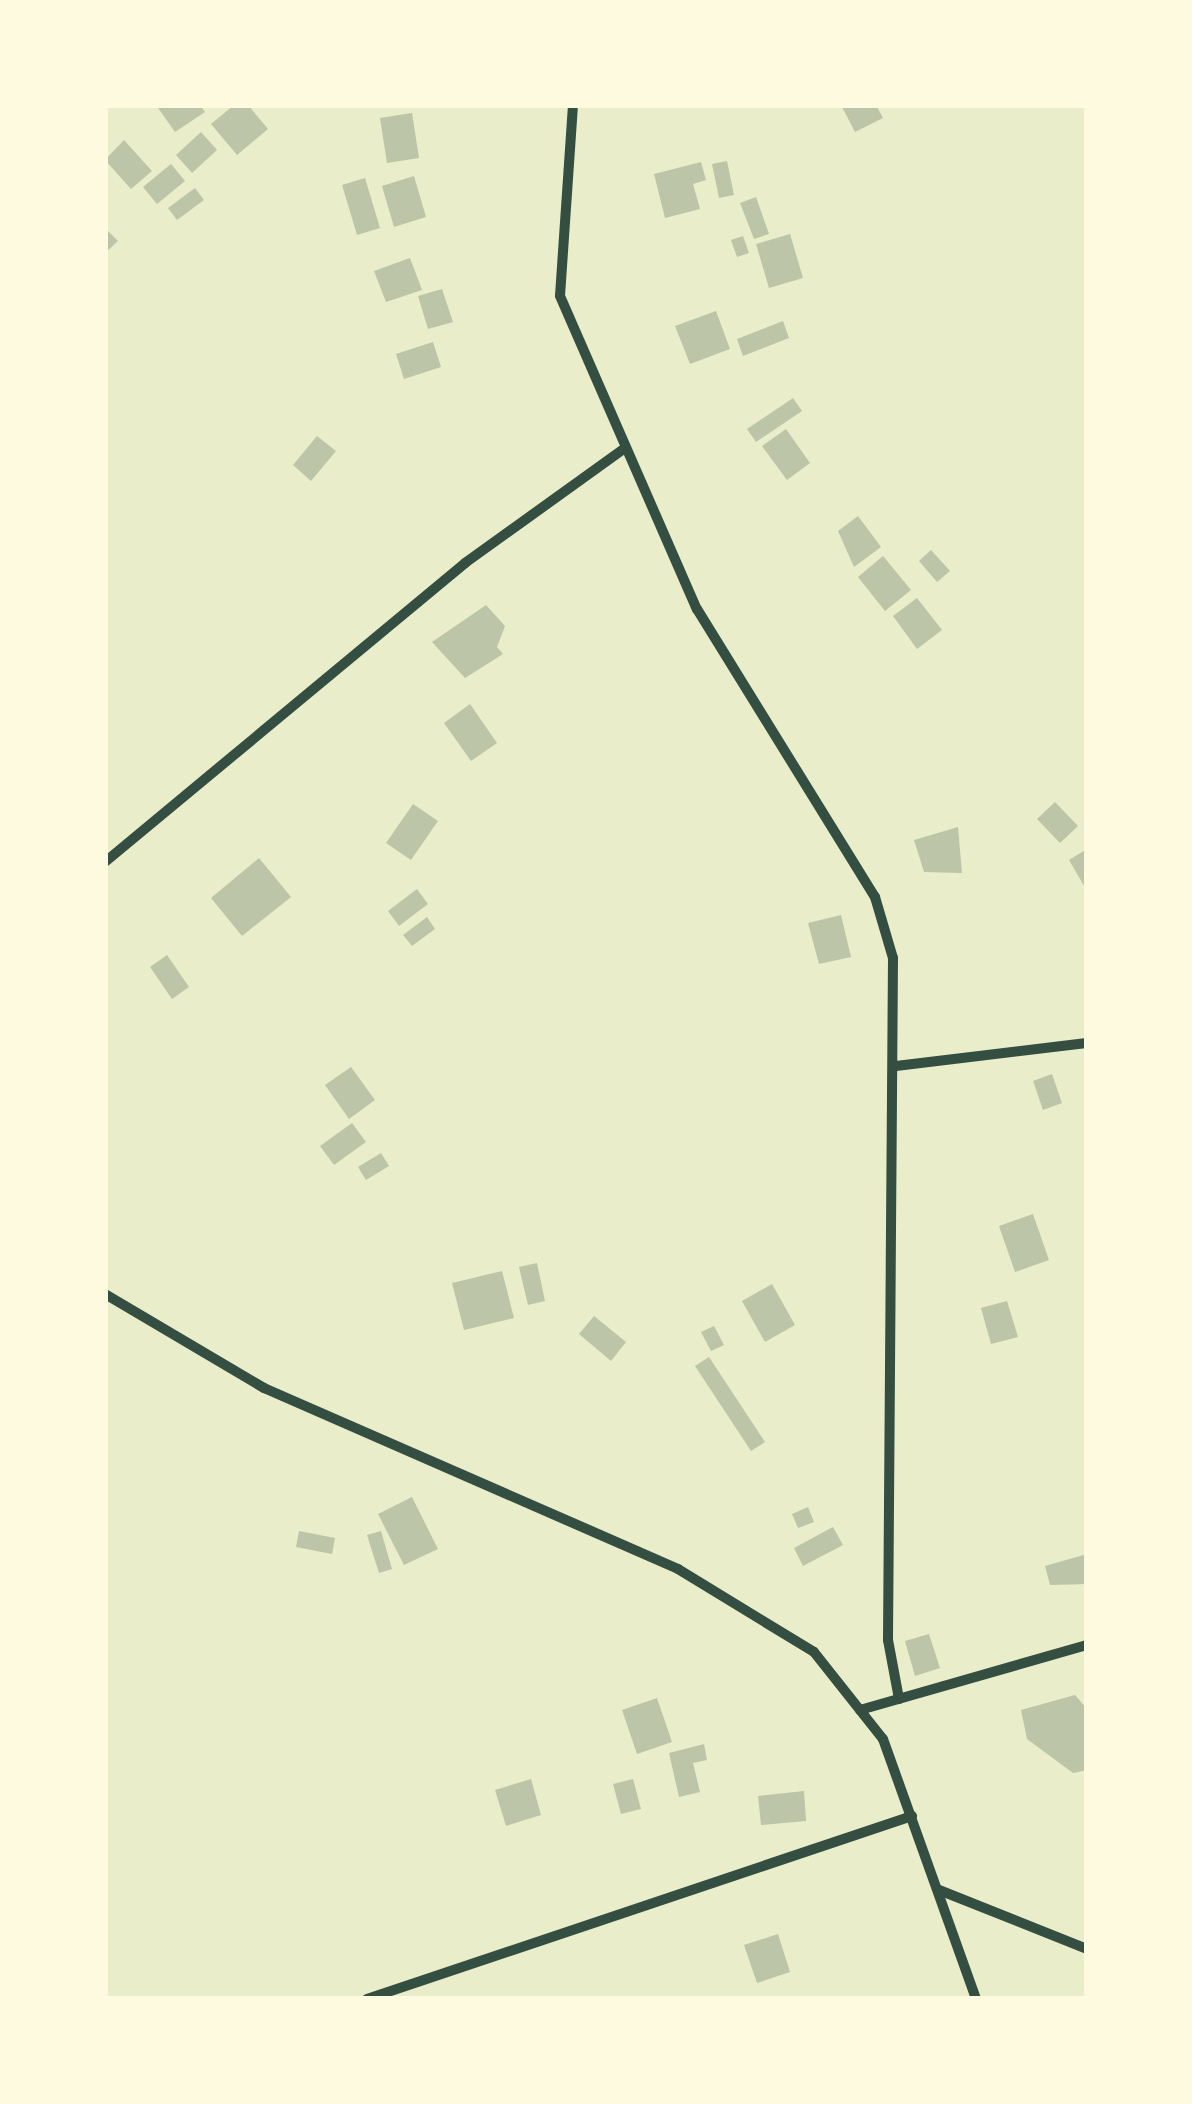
<!DOCTYPE html>
<style>
body{margin:0}
#map{position:relative;width:1192px;height:2104px;overflow:hidden;background:#e9edc9;font-family:"Golos Text",sans-serif}
div>[style]{position:absolute}
.building>*{inset:0;background:#bcc5a7}
.minor>*{height:10px;margin:-5px;padding:0 5px;transform-origin:5px;border-radius:5px;background:#344e41}
span{translate:-50% -50%;white-space:nowrap;text-align:center;line-height:1.15;-webkit-text-stroke:10px #fefae0;paint-order:stroke}
.frame{position:absolute;inset:0;border:108px solid #fefae0;pointer-events:none}
</style>
<div id="map">
<div class="building">
<i style="clip-path:polygon(156px 105px,200px 105px,205px 112px,175px 132px)"></i>
<i style="clip-path:polygon(234px 105px,248px 105px,268px 129px,237px 155px,211px 124px)"></i>
<i style="clip-path:polygon(841px 105px,876px 105px,883px 118px,855px 132px)"></i>
<i style="clip-path:polygon(412px 113px,419px 158px,387px 163px,380px 118px)"></i>
<i style="clip-path:polygon(201px 132px,217px 150px,192px 173px,176px 155px)"></i>
<i style="clip-path:polygon(124px 140px,152px 171px,131px 189px,105px 160px)"></i>
<i style="clip-path:polygon(727px 161px,734px 195px,719px 198px,712px 164px)"></i>
<i style="clip-path:polygon(701px 162px,706px 180px,693px 184px,700px 209px,665px 218px,654px 174px)"></i>
<i style="clip-path:polygon(171px 164px,185px 181px,157px 204px,143px 187px)"></i>
<i style="clip-path:polygon(414px 176px,426px 217px,394px 227px,382px 186px)"></i>
<i style="clip-path:polygon(365px 178px,380px 228px,357px 235px,342px 185px)"></i>
<i style="clip-path:polygon(195px 188px,204px 200px,177px 220px,168px 208px)"></i>
<i style="clip-path:polygon(756px 197px,769px 234px,754px 239px,740px 203px)"></i>
<i style="clip-path:polygon(105px 228px,118px 241px,105px 253px)"></i>
<i style="clip-path:polygon(790px 234px,803px 278px,769px 288px,756px 244px)"></i>
<i style="clip-path:polygon(743px 236px,749px 253px,737px 257px,731px 240px)"></i>
<i style="clip-path:polygon(410px 258px,422px 290px,386px 302px,374px 271px)"></i>
<i style="clip-path:polygon(442px 289px,453px 322px,428px 329px,418px 296px)"></i>
<i style="clip-path:polygon(716px 311px,730px 349px,690px 364px,675px 326px)"></i>
<i style="clip-path:polygon(783px 321px,789px 338px,743px 356px,737px 339px)"></i>
<i style="clip-path:polygon(433px 342px,441px 367px,404px 379px,396px 354px)"></i>
<i style="clip-path:polygon(793px 398px,802px 411px,756px 442px,747px 429px)"></i>
<i style="clip-path:polygon(786px 429px,810px 463px,787px 480px,762px 446px)"></i>
<i style="clip-path:polygon(317px 436px,336px 451px,311px 481px,293px 465px)"></i>
<i style="clip-path:polygon(858px 516px,881px 547px,854px 567px,838px 531px)"></i>
<i style="clip-path:polygon(931px 550px,950px 571px,937px 582px,919px 561px)"></i>
<i style="clip-path:polygon(883px 556px,911px 590px,885px 611px,858px 577px)"></i>
<i style="clip-path:polygon(917px 598px,942px 630px,917px 649px,893px 616px)"></i>
<i style="clip-path:polygon(486px 605px,505px 626px,497px 647px,503px 654px,465px 678px,432px 642px)"></i>
<i style="clip-path:polygon(470px 704px,497px 743px,471px 761px,444px 723px)"></i>
<i style="clip-path:polygon(1055px 802px,1078px 826px,1060px 843px,1037px 819px)"></i>
<i style="clip-path:polygon(413px 804px,438px 821px,411px 860px,386px 843px)"></i>
<i style="clip-path:polygon(958px 827px,962px 873px,924px 872px,914px 840px)"></i>
<i style="clip-path:polygon(1087px 849px,1087px 891px,1069px 860px)"></i>
<i style="clip-path:polygon(259px 858px,291px 897px,242px 936px,211px 898px)"></i>
<i style="clip-path:polygon(417px 889px,428px 904px,399px 926px,388px 911px)"></i>
<i style="clip-path:polygon(841px 915px,851px 957px,819px 964px,808px 923px)"></i>
<i style="clip-path:polygon(427px 917px,435px 929px,412px 946px,403px 935px)"></i>
<i style="clip-path:polygon(167px 955px,189px 987px,172px 999px,150px 967px)"></i>
<i style="clip-path:polygon(351px 1067px,375px 1100px,349px 1119px,325px 1085px)"></i>
<i style="clip-path:polygon(1052px 1074px,1062px 1103px,1043px 1110px,1033px 1081px)"></i>
<i style="clip-path:polygon(352px 1123px,366px 1142px,334px 1165px,320px 1146px)"></i>
<i style="clip-path:polygon(381px 1153px,389px 1166px,366px 1180px,358px 1167px)"></i>
<i style="clip-path:polygon(1033px 1214px,1049px 1260px,1015px 1272px,999px 1226px)"></i>
<i style="clip-path:polygon(537px 1263px,545px 1301px,528px 1305px,519px 1267px)"></i>
<i style="clip-path:polygon(502px 1271px,514px 1318px,464px 1330px,452px 1283px)"></i>
<i style="clip-path:polygon(772px 1284px,795px 1325px,765px 1342px,742px 1301px)"></i>
<i style="clip-path:polygon(1007px 1301px,1018px 1337px,991px 1344px,981px 1308px)"></i>
<i style="clip-path:polygon(594px 1316px,626px 1342px,611px 1361px,579px 1334px)"></i>
<i style="clip-path:polygon(714px 1326px,724px 1345px,711px 1351px,701px 1332px)"></i>
<i style="clip-path:polygon(709px 1357px,765px 1442px,751px 1451px,695px 1366px)"></i>
<i style="clip-path:polygon(412px 1497px,438px 1549px,404px 1565px,378px 1514px)"></i>
<i style="clip-path:polygon(808px 1507px,814px 1522px,798px 1528px,792px 1514px)"></i>
<i style="clip-path:polygon(833px 1527px,843px 1545px,803px 1566px,794px 1548px)"></i>
<i style="clip-path:polygon(299px 1531px,335px 1538px,332px 1554px,296px 1547px)"></i>
<i style="clip-path:polygon(381px 1531px,392px 1569px,379px 1573px,367px 1535px)"></i>
<i style="clip-path:polygon(1087px 1554px,1087px 1584px,1050px 1585px,1045px 1566px)"></i>
<i style="clip-path:polygon(929px 1634px,940px 1668px,915px 1676px,905px 1641px)"></i>
<i style="clip-path:polygon(1075px 1695px,1087px 1709px,1087px 1770px,1073px 1773px,1027px 1739px,1021px 1710px)"></i>
<i style="clip-path:polygon(657px 1698px,672px 1742px,637px 1754px,622px 1710px)"></i>
<i style="clip-path:polygon(704px 1744px,707px 1760px,693px 1763px,700px 1792px,679px 1797px,669px 1753px)"></i>
<i style="clip-path:polygon(531px 1779px,541px 1815px,506px 1826px,495px 1790px)"></i>
<i style="clip-path:polygon(633px 1779px,641px 1809px,621px 1814px,613px 1784px)"></i>
<i style="clip-path:polygon(804px 1791px,806px 1821px,761px 1825px,758px 1796px)"></i>
<i style="clip-path:polygon(778px 1934px,790px 1972px,757px 1983px,744px 1945px)"></i>
</div>
<div class="minor">
<i style="left:573px;top:105px;width:191px;rotate:93.9deg"></i>
<i style="left:560px;top:296px;width:342px;rotate:66.4deg"></i>
<i style="left:697px;top:609px;width:339px;rotate:58.3deg"></i>
<i style="left:875px;top:897px;width:64px;rotate:73.6deg"></i>
<i style="left:893px;top:958px;width:682px;rotate:90.42deg"></i>
<i style="left:888px;top:1640px;width:60px;rotate:79.4deg"></i>
<i style="left:105px;top:862px;width:468px;rotate:-39.7deg"></i>
<i style="left:465px;top:563px;width:197px;rotate:-35.7deg"></i>
<i style="left:896px;top:1066px;width:192px;rotate:-6.9deg"></i>
<i style="left:105px;top:1294px;width:185px;rotate:30.6deg"></i>
<i style="left:264px;top:1388px;width:452px;rotate:23.6deg"></i>
<i style="left:678px;top:1569px;width:159px;rotate:31.4deg"></i>
<i style="left:814px;top:1652px;width:111px;rotate:51.6deg"></i>
<i style="left:883px;top:1739px;width:276px;rotate:70.3deg"></i>
<i style="left:860px;top:1710px;width:236px;rotate:-16deg"></i>
<i style="left:939px;top:1890px;width:159px;rotate:21.7deg"></i>
<i style="left:367px;top:1999px;width:575px;rotate:-18.56deg"></i>
</div>
<div class="frame"></div>
</div>
